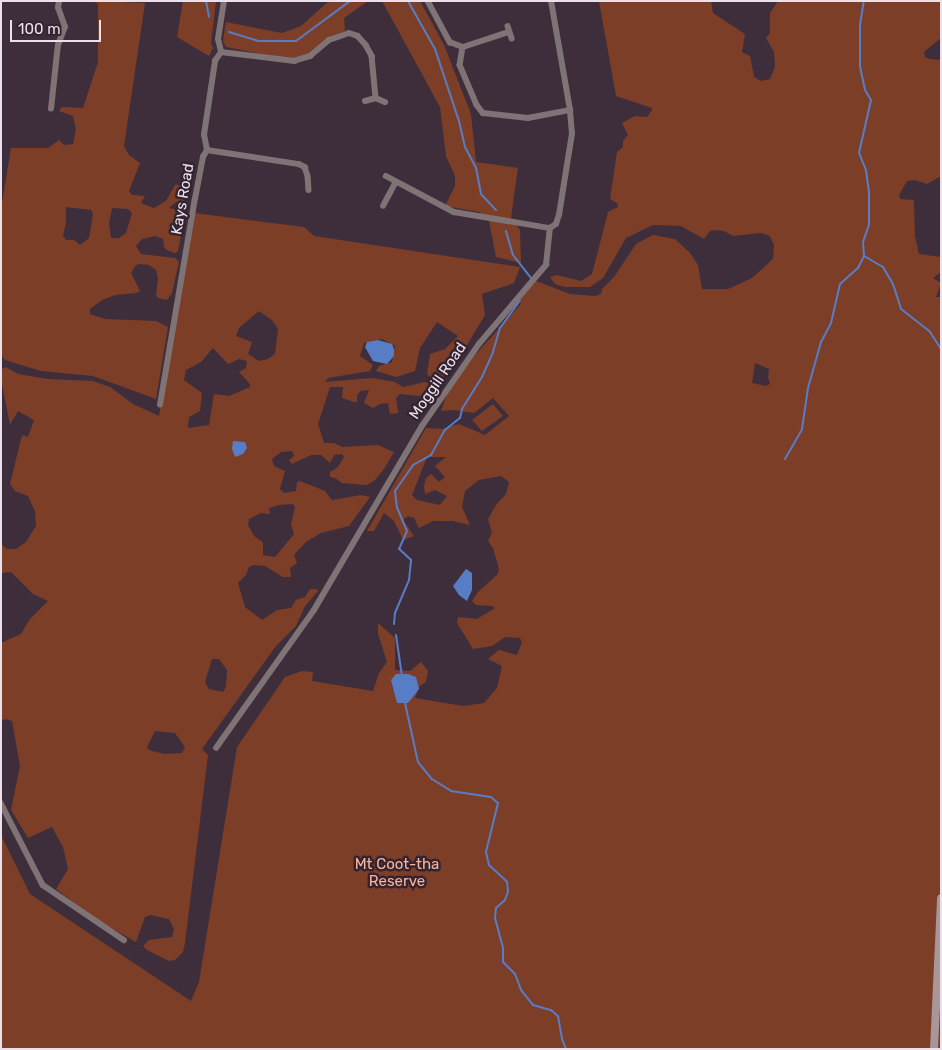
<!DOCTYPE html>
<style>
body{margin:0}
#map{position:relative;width:942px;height:1050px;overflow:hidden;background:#3e2e3c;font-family:Rubik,sans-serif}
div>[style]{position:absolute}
.green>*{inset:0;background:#7c3e26}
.water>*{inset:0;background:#587dc7}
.stream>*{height:2px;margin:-1px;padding:0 1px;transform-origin:1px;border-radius:1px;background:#587dc7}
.minor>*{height:5.5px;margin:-2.75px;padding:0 2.75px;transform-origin:2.75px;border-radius:2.75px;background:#7f7375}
.secondary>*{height:8px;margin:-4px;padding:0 4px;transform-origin:4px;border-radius:4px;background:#a99699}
span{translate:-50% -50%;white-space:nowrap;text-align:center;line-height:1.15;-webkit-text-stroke:5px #342431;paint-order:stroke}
.street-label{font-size:15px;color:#ece1ea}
.park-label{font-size:15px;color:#fab499}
.frame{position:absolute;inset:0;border:2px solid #ece1ea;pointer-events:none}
.scale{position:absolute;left:10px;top:20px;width:91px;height:22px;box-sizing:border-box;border:2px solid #ece1ea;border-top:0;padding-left:6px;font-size:15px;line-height:18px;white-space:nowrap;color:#ece1ea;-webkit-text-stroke:4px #342431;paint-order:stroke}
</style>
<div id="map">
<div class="green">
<i style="clip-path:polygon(evenodd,93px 1px,145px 3px,124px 146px,129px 155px,140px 163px,129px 191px,132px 195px,145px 196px,141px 203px,154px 208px,166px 201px,175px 185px,187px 184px,184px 201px,176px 202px,169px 208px,182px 211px,185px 214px,178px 251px,175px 253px,167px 250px,164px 247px,163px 239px,155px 236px,142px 239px,136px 246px,141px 254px,175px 258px,179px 262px,172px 293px,167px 300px,158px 298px,156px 295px,158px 278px,156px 270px,149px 265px,140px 264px,136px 265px,131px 273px,140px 291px,136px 293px,115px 295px,102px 300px,90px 309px,90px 314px,105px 319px,156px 321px,168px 327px,156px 399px,93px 376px,41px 371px,5px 360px,1px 355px,1px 209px,11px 148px,48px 148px,59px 140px,64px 145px,73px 144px,76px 129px,73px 116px,59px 111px,62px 107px,83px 108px,98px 62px,98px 4px,93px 1px,66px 207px,91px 210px,93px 214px,89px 238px,80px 245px,74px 240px,66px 240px,63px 236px,66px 223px,66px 207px,93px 1px,112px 208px,128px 209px,132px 213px,126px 233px,119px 238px,111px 238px,109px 223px,112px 208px)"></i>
<i style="clip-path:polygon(183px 1px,216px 1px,211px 43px,213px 48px,209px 56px,177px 37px)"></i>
<i style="clip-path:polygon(329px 1px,368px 1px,344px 18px,345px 31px,327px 38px,309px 54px,295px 58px,280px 58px,226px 47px,223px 41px,226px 22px,282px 33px,301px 26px)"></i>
<i style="clip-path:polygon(382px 1px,420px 1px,444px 45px,471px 114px,476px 162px,518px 168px,511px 218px,520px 230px,521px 263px,496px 257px,489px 221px,479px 212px,445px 206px,455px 186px,455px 176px,446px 156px,440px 107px)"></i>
<i style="clip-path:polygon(evenodd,599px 1px,711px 1px,713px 13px,745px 34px,742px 52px,750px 56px,754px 77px,761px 81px,770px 79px,775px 67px,774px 52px,766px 38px,770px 33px,770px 13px,778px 1px,941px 1px,941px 38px,924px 52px,925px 57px,930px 59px,941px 60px,941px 176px,927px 184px,915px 180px,907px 181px,899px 195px,900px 199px,914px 200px,914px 203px,915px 237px,919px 254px,941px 257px,941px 272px,933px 278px,941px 283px,936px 297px,941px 297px,940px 1049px,1px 1049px,1px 835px,30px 894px,191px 1001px,199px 982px,237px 747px,285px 677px,302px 671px,313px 672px,312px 681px,373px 691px,379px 673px,387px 662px,378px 634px,378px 623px,395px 638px,395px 670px,410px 671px,421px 662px,428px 671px,426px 682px,420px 686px,415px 698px,463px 706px,484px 703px,497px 688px,502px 666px,488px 659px,499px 650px,517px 655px,522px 642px,520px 638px,505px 637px,492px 646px,473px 649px,457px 623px,458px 617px,477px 619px,495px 608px,492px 606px,476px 605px,472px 601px,478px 592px,498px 574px,499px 569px,493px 548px,488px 541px,492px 533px,488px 519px,496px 505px,506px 494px,509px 482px,501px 476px,479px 480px,465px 491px,462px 507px,470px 525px,453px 521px,433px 521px,419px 528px,414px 518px,408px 516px,403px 520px,414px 536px,403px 540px,394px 521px,384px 513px,374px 531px,367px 531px,426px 428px,442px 429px,459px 424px,485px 435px,509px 416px,493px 398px,474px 413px,453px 410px,441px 411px,449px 388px,467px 364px,520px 305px,522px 295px,536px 281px,570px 294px,595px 296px,601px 294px,602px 289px,614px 277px,636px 244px,653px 235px,675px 239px,690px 253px,698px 265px,702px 289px,728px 289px,752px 278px,773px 259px,774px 245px,770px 236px,761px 233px,733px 236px,724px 231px,714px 230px,710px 231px,704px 239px,681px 226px,653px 225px,626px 238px,603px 278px,590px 287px,565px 287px,555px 284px,550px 277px,557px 275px,581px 281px,592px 274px,608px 212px,618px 207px,617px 203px,610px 199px,617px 152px,623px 147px,623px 141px,628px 135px,622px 123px,635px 116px,647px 117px,652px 110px,652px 108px,616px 96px,599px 1px,755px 363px,769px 369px,768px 377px,770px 384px,766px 386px,752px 383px,755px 363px,599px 1px,427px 457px,446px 457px,435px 466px,445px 477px,439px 482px,431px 474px,426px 478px,424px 486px,425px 494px,435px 490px,447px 496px,440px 505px,417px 500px,412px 495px,427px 457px)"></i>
<i style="clip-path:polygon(evenodd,194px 213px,304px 227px,314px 236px,520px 267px,514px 283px,482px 294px,485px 315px,467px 345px,437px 385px,427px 374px,430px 354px,445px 349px,458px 336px,437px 322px,420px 348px,415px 371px,396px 377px,376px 371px,379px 366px,392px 362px,395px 346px,382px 339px,364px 343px,360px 356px,373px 365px,370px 371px,328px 378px,325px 382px,372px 378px,395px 382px,403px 387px,425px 382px,431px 384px,433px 391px,427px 397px,400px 394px,396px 398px,398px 413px,390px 414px,388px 403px,380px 404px,373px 408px,364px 403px,369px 390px,361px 391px,357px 395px,357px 402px,354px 402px,342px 398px,343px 387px,330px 387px,318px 424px,324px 443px,334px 443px,342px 447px,378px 445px,394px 452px,384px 469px,375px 480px,367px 485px,342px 483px,335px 478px,330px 477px,330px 472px,338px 467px,344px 457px,342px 454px,334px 455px,330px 463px,321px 455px,311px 455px,292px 464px,289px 460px,294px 456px,292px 451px,281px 452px,272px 459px,274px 466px,285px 471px,280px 489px,284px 493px,296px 491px,297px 482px,300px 481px,325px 491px,332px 500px,361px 495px,370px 497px,349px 526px,321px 533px,306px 542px,294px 555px,297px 563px,290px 568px,291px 577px,283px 577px,265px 566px,253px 565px,249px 567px,246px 575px,238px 583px,245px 607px,262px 620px,277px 610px,291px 608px,296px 600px,305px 597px,310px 589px,316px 589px,318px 591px,305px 606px,296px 626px,276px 646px,202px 749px,208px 755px,185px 943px,183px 952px,175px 960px,169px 961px,147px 950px,143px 946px,149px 940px,172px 937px,174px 929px,169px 919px,150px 915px,145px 917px,136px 942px,99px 921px,56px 889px,68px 869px,63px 847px,52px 827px,28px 838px,11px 810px,20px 766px,12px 721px,5px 719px,1px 721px,1px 643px,21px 634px,30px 619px,48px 601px,33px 594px,11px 572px,1px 573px,1px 544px,7px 549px,16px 549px,26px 542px,36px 526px,35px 511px,28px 496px,15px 491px,10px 484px,22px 435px,28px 437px,34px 420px,18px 411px,10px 425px,2px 384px,2px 369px,6px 367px,18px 374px,48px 379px,93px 381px,110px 387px,133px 404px,159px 416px,194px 213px,259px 311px,272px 320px,278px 329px,275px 354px,268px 359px,259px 361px,248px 354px,252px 342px,236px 336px,239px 328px,259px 311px,194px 213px,213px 348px,228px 364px,239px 359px,247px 361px,246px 368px,239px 372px,250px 384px,250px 387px,229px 396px,214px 394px,209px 425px,188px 428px,189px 417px,200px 411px,202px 393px,184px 380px,186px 370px,201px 362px,213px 348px,194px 213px,293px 504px,295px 507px,291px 524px,294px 534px,275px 557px,263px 555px,263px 542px,254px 536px,248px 525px,249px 519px,261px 513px,270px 514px,269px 508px,279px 505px,293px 504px,194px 213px,212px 659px,219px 659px,227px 670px,226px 687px,223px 692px,209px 689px,205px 682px,212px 659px,194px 213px,155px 731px,175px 733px,185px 747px,182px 753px,164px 754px,149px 750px,147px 747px,155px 731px)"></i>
<i style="clip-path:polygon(493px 404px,503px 416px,482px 431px,472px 420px)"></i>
</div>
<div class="water">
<i style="clip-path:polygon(378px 340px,392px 344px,394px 349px,394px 356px,387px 364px,373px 361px,365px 347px,367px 342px)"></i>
<i style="clip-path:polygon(233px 441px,245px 442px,247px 448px,243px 454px,235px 457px,232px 449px)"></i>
<i style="clip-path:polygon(466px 569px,472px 573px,472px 590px,467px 601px,459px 595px,453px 586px)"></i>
<i style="clip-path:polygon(396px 674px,408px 674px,416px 677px,419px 689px,408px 703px,397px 703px,391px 680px)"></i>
</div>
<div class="stream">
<i style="left:206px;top:1px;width:16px;rotate:79deg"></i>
<i style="left:408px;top:1px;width:55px;rotate:60.6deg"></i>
<i style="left:435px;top:49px;width:76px;rotate:71.6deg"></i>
<i style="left:459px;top:121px;width:27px;rotate:77deg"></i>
<i style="left:465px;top:147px;width:24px;rotate:62deg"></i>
<i style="left:476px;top:168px;width:26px;rotate:79deg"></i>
<i style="left:481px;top:194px;width:22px;rotate:47deg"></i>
<i style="left:229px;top:32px;width:30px;rotate:17deg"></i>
<i style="left:258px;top:41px;width:38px"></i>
<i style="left:296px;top:41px;width:67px;rotate:-36.5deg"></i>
<i style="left:506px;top:231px;width:25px;rotate:74deg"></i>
<i style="left:513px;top:255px;width:31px;rotate:52deg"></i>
<i style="left:864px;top:256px;width:22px;rotate:30deg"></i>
<i style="left:883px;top:267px;width:20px;rotate:60deg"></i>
<i style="left:893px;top:284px;width:26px;rotate:72deg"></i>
<i style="left:901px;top:309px;width:37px;rotate:38deg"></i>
<i style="left:930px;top:332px;width:20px;rotate:57deg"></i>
<i style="left:785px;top:459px;width:34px;rotate:-60deg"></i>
<i style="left:802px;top:429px;width:41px;rotate:-81.7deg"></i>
<i style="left:808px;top:388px;width:48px;rotate:-74.2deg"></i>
<i style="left:821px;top:342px;width:21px;rotate:-62deg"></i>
<i style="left:831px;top:323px;width:40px;rotate:-77deg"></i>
<i style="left:840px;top:284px;width:24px;rotate:-42deg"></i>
<i style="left:858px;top:268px;width:13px;rotate:-63deg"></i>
<i style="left:864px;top:256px;width:14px;rotate:-94deg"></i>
<i style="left:863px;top:242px;width:18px;rotate:-71deg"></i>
<i style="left:869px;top:225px;width:33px;rotate:-90deg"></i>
<i style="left:869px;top:192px;width:22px;rotate:-98deg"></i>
<i style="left:866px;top:170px;width:18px;rotate:-112deg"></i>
<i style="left:859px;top:153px;width:54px;rotate:-77.2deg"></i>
<i style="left:871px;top:100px;width:12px;rotate:-121deg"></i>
<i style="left:865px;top:90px;width:25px;rotate:-102deg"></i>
<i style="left:860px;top:66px;width:41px;rotate:-90deg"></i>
<i style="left:860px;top:25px;width:24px;rotate:-81deg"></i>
<i style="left:394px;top:624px;width:11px;rotate:-85deg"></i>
<i style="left:395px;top:613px;width:36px;rotate:-67deg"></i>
<i style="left:409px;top:580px;width:20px;rotate:-84deg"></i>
<i style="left:411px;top:560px;width:16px;rotate:-137deg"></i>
<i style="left:399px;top:549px;width:20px;rotate:-66deg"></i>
<i style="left:407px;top:531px;width:25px;rotate:-113deg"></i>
<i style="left:397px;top:508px;width:17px;rotate:-97deg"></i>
<i style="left:395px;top:491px;width:32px;rotate:-55deg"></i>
<i style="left:413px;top:465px;width:21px;rotate:-29deg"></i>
<i style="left:431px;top:455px;width:29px;rotate:-61deg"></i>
<i style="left:445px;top:430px;width:19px;rotate:-39deg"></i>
<i style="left:460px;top:418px;width:9px;rotate:-77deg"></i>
<i style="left:462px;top:409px;width:38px;rotate:-58deg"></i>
<i style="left:482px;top:377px;width:27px;rotate:-66deg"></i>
<i style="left:493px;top:352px;width:25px;rotate:-74deg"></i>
<i style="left:500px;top:328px;width:34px;rotate:-54deg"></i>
<i style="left:396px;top:635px;width:41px;rotate:81.7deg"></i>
<i style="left:405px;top:703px;width:60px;rotate:77.6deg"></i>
<i style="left:418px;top:762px;width:22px;rotate:51deg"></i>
<i style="left:432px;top:779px;width:22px;rotate:32deg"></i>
<i style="left:451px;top:791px;width:40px;rotate:8.5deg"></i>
<i style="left:491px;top:797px;width:9px;rotate:41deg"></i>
<i style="left:498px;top:803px;width:50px;rotate:103.8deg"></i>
<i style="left:486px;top:852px;width:13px;rotate:77deg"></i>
<i style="left:489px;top:865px;width:25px;rotate:43deg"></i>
<i style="left:507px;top:882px;width:10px;rotate:84deg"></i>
<i style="left:508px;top:892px;width:9px;rotate:111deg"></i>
<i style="left:505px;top:900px;width:12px;rotate:138deg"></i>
<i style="left:496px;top:908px;width:10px;rotate:96deg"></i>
<i style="left:495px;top:918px;width:30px;rotate:75deg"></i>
<i style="left:503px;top:947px;width:15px;rotate:90deg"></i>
<i style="left:503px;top:962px;width:17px;rotate:45deg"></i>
<i style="left:515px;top:974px;width:17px;rotate:69deg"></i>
<i style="left:521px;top:990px;width:19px;rotate:51deg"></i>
<i style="left:533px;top:1005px;width:19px;rotate:16deg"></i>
<i style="left:551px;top:1010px;width:9px;rotate:41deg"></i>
<i style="left:558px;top:1016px;width:23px;rotate:80deg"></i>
<i style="left:562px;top:1039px;width:11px;rotate:68deg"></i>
</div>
<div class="minor">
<i style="left:428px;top:1px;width:47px;rotate:61.8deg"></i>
<i style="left:450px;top:42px;width:14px;rotate:21deg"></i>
<i style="left:463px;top:47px;width:18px;rotate:99deg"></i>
<i style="left:460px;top:65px;width:43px;rotate:67deg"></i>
<i style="left:477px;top:105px;width:10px;rotate:53deg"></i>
<i style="left:483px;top:113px;width:45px;rotate:6.3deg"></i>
<i style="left:528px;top:118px;width:43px;rotate:-10.8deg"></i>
<i style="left:508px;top:26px;width:13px;rotate:72deg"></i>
<i style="left:463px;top:47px;width:48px;rotate:-18.1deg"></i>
<i style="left:221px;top:52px;width:74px;rotate:7deg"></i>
<i style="left:294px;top:61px;width:17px;rotate:-17deg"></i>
<i style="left:310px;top:56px;width:25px;rotate:-40deg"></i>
<i style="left:329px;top:40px;width:21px;rotate:-19deg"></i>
<i style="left:349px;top:33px;width:9px;rotate:18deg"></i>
<i style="left:358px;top:36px;width:12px;rotate:48deg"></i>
<i style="left:366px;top:45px;width:13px;rotate:61deg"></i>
<i style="left:372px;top:56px;width:42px;rotate:84.6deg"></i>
<i style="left:365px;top:101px;width:11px;rotate:-15deg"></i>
<i style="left:376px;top:98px;width:10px;rotate:24deg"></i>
<i style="left:51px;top:109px;width:64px;rotate:-83.8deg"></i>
<i style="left:58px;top:45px;width:19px;rotate:-69deg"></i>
<i style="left:65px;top:27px;width:20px;rotate:-110deg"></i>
<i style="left:58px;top:8px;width:7px;rotate:-82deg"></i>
<i style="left:207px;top:150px;width:93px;rotate:8.7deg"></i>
<i style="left:299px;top:164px;width:7px;rotate:27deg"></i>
<i style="left:305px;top:167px;width:9px;rotate:72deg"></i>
<i style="left:308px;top:176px;width:14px;rotate:86deg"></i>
<i style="left:386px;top:176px;width:77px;rotate:27.9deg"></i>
<i style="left:454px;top:212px;width:97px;rotate:9.5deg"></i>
<i style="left:383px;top:206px;width:27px;rotate:-62deg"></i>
<i style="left:550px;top:228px;width:7px;rotate:-34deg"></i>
<i style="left:556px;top:224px;width:9px;rotate:-72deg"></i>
<i style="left:559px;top:215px;width:82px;rotate:-80.9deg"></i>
<i style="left:572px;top:134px;width:24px;rotate:-95deg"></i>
<i style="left:570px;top:110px;width:111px;rotate:-99.9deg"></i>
<i style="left:160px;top:405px;width:209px;rotate:-80.4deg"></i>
<i style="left:195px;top:199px;width:43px;rotate:-79.2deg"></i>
<i style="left:203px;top:157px;width:8px;rotate:-60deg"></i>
<i style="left:207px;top:150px;width:15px;rotate:-101deg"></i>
<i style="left:204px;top:135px;width:75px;rotate:-81.5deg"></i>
<i style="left:215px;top:61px;width:11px;rotate:-56deg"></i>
<i style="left:221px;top:52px;width:13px;rotate:-103deg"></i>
<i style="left:218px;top:39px;width:38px;rotate:-81deg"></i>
<i style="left:216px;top:748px;width:169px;rotate:-54.6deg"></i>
<i style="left:314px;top:610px;width:213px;rotate:-59.6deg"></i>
<i style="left:422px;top:426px;width:100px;rotate:-55.2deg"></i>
<i style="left:479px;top:344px;width:104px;rotate:-49.7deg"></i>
<i style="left:546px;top:265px;width:37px;rotate:-84deg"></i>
<i style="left:1px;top:803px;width:92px;rotate:62.9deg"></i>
<i style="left:43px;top:885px;width:98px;rotate:34.2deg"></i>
</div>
<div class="secondary">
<i style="left:934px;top:1049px;width:151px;rotate:-87.3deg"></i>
</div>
<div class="street-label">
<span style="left:183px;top:199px;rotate:-80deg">Kays Road</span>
<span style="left:438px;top:381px;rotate:-56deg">Moggill Road</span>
</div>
<div class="park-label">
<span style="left:397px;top:873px">Mt Coot-tha<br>Reserve</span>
</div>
<div class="frame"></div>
<div class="scale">100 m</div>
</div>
